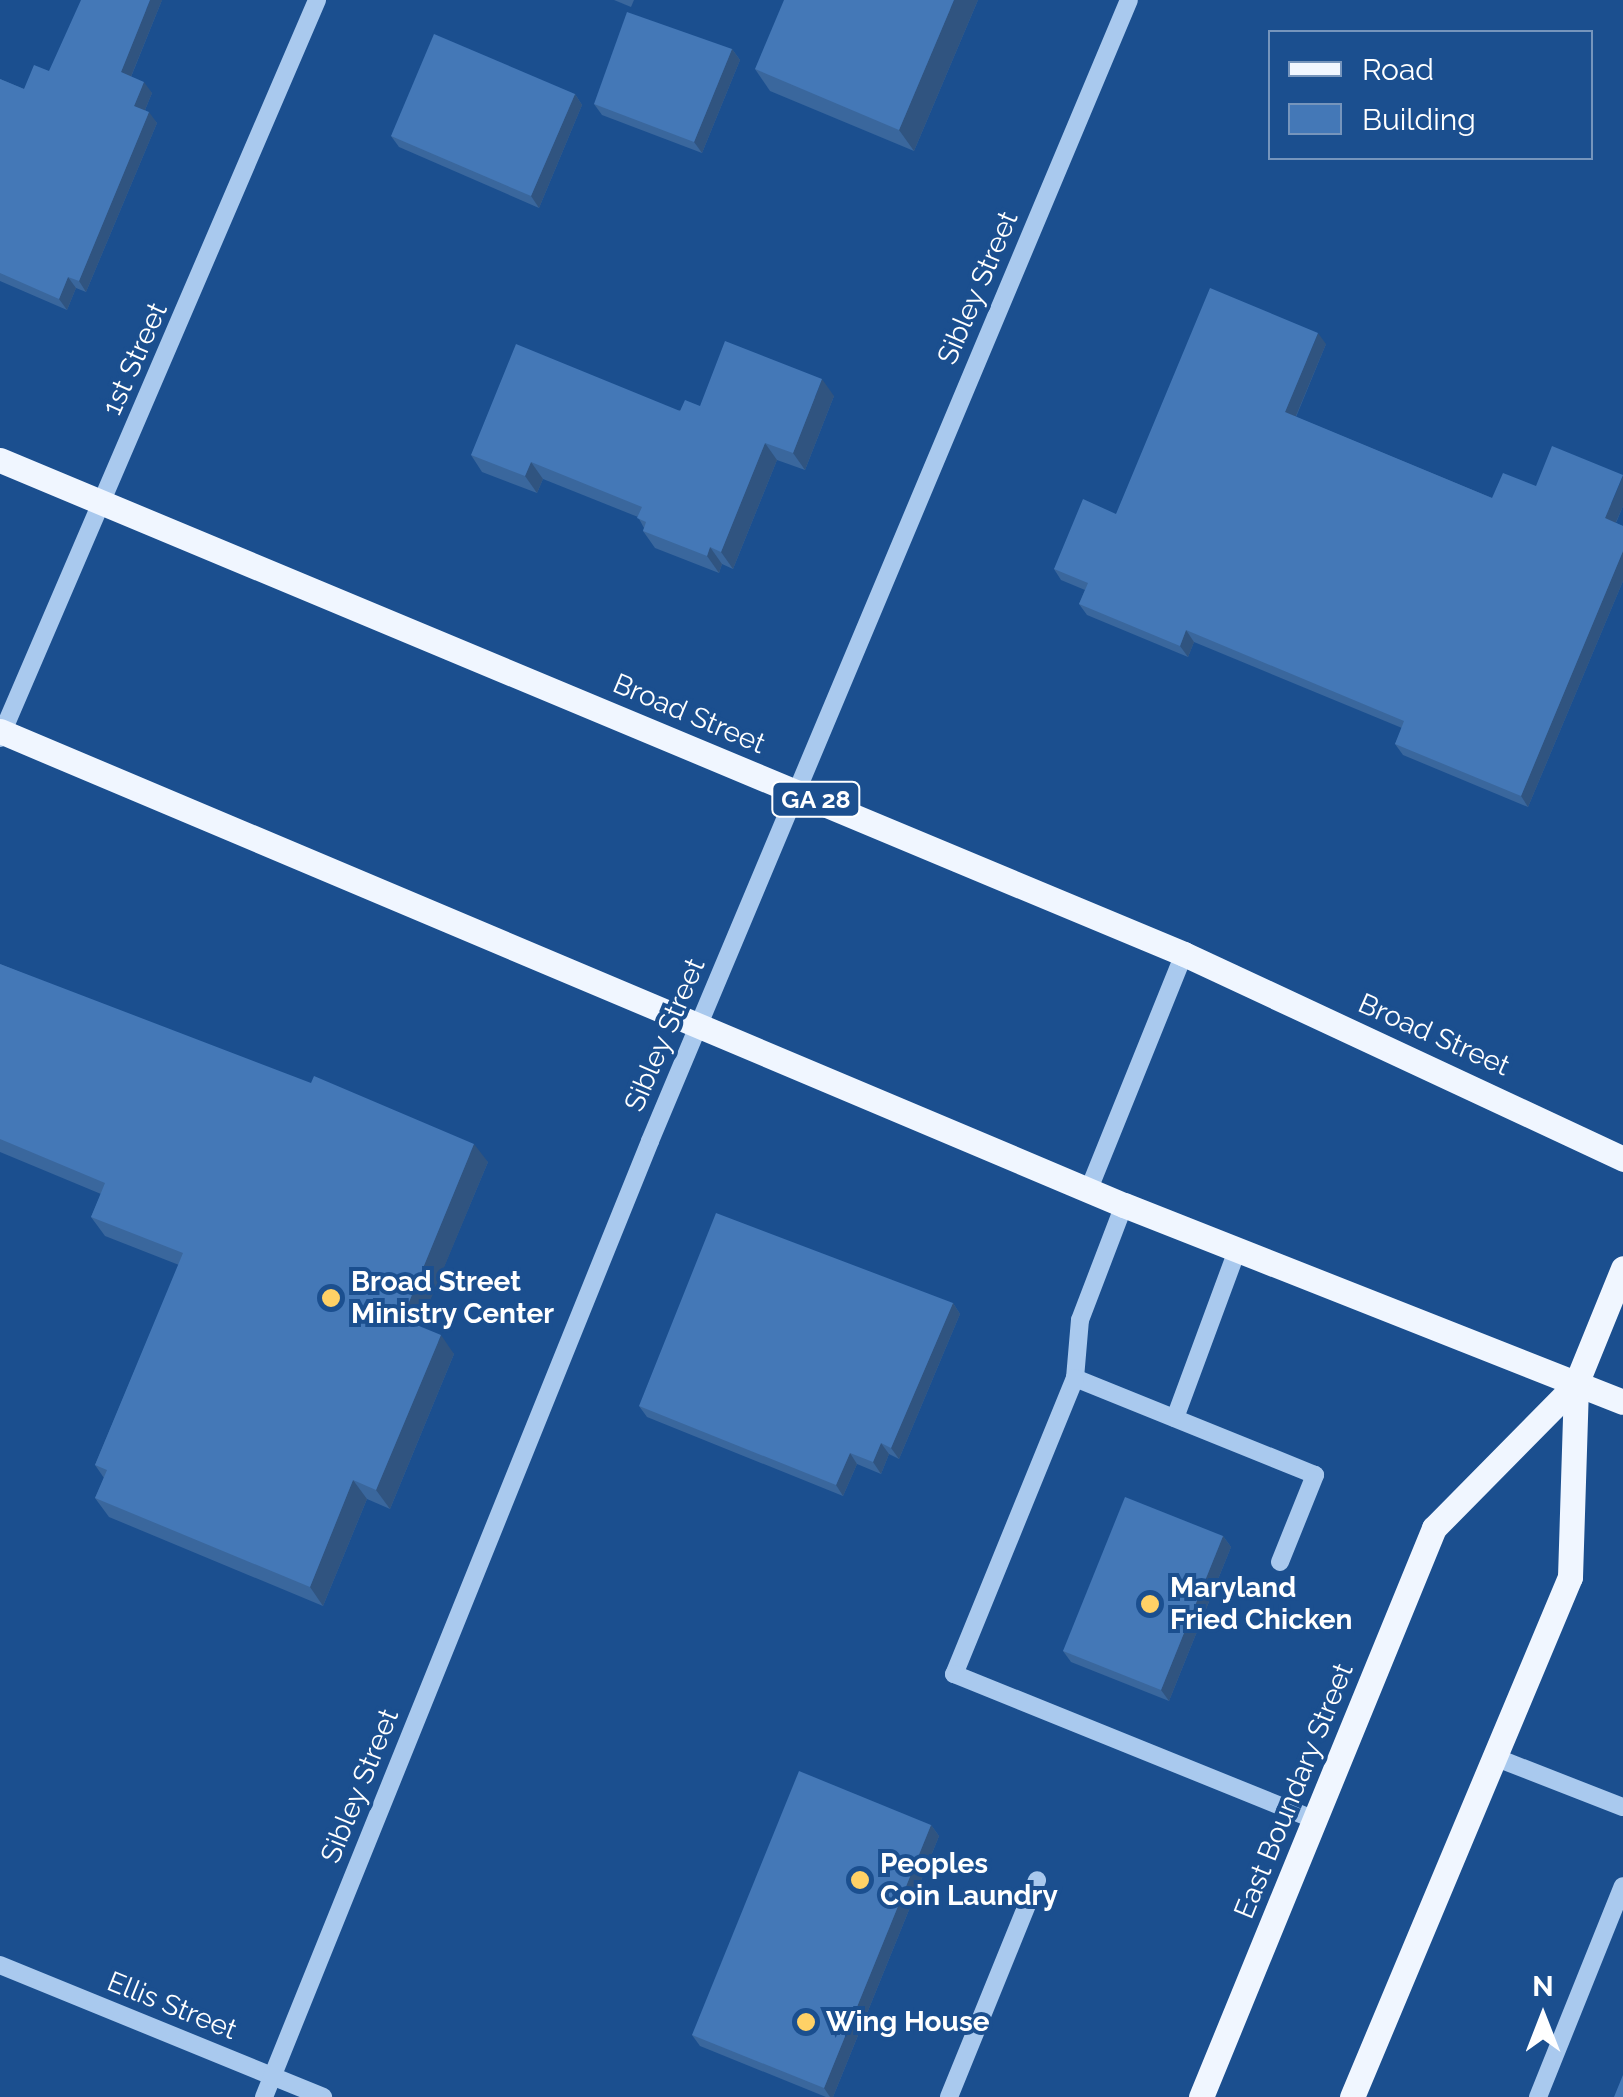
<!DOCTYPE html>
<style>
body{margin:0}
#map{position:relative;width:1623px;height:2097px;overflow:hidden;background:#1b4f8f;font-family:Raleway,sans-serif}
div>[style]{position:absolute}
.minor>*{height:18px;margin:-9px;padding:0 9px;transform-origin:9px;border-radius:9px;background:#a9c9ee}
.major>*{height:25px;margin:-12.5px;padding:0 12.5px;transform-origin:12.5px;border-radius:12.5px;background:#f0f6ff}
.wall>*{inset:0;background:#3a679d}
.shaded-wall>*{inset:0;background:#305480}
.building>*{inset:0;background:#4478b7}
.dots>*{width:28px;height:28px;translate:-50% -50%;box-sizing:border-box;border:5px solid #1b4f8f;border-radius:50%}
span{translate:-50% -50%;white-space:nowrap;text-align:center;line-height:1.15;-webkit-text-stroke:8px #1b4f8f;paint-order:stroke}
.shield-label span{padding:2px 8px;background:#1b4f8f;border:2px solid;border-radius:8px;-webkit-text-stroke-width:0}
.shield-label{font-size:25px;color:#fff;font-weight:700}
.street-label{font-size:28px;color:#fff}
.poi-label{font-size:28px;color:#fff;font-weight:700}
.left{translate:0 -50%;text-align:left}
.legend{position:absolute;left:1268px;top:30px;width:325px;height:130px;box-sizing:border-box;background:#1b4f8f;border:2px solid #7695bc;margin:0;padding:12px 18px;list-style:none;font-size:30px;color:#fff}
.legend li{display:flex;align-items:center;gap:20px;height:50px}
.legend b{width:50px;border:2px solid #7695bc}
.north{position:absolute;left:1493px;top:1967px;width:100px;height:100px;-webkit-text-stroke:8px #1b4f8f;paint-order:stroke;rotate:0deg;font-size:28px;font-weight:700;line-height:40px;text-align:center;color:#fff}
.north::after{content:'';display:block;margin:auto;width:35px;height:45px;background:#fff;clip-path:polygon(50% 0,100% 100%,50% 72%,0 100%)}
</style>
<div id="map">
<div class="minor">
<i style="left:0;top:738px;width:803px;rotate:-66.75deg"></i>
<i style="left:1089px;top:1189px;width:253px;rotate:-68deg"></i>
<i style="left:1075px;top:1378px;width:58px;rotate:-85.1deg"></i>
<i style="left:1080px;top:1320px;width:123px;rotate:-69.1deg"></i>
<i style="left:1175px;top:1418px;width:179px;rotate:-69.7deg"></i>
<i style="left:1280px;top:1562px;width:94px;rotate:-68.1deg"></i>
<i style="left:1315px;top:1475px;width:259px;rotate:-158deg"></i>
<i style="left:1075px;top:1378px;width:320px;rotate:112.2deg"></i>
<i style="left:954px;top:1674px;width:389px;rotate:22deg"></i>
<i style="left:1497px;top:1758px;width:135px;rotate:21.3deg"></i>
<i style="left:0;top:1965px;width:349px;rotate:22.2deg"></i>
<i style="left:264px;top:2097px;width:1031px;rotate:-68.01deg"></i>
<i style="left:650px;top:1141px;width:1237px;rotate:-67.23deg"></i>
<i style="left:949px;top:2097px;width:234px;rotate:-67.9deg"></i>
<i style="left:1538px;top:2097px;width:227px;rotate:-68.1deg"></i>
</div>
<div class="major">
<i style="left:0;top:460px;width:1283px;rotate:22.65deg"></i>
<i style="left:1184px;top:954px;width:485px;rotate:25deg"></i>
<i style="left:0;top:731px;width:1220px;rotate:22.87deg"></i>
<i style="left:1124px;top:1205px;width:536px;rotate:21.54deg"></i>
<i style="left:1201px;top:2097px;width:615px;rotate:-67.73deg"></i>
<i style="left:1434px;top:1528px;width:202px;rotate:-45.4deg"></i>
<i style="left:1352px;top:2097px;width:564px;rotate:-67.26deg"></i>
<i style="left:1570px;top:1577px;width:193px;rotate:-88.2deg"></i>
<i style="left:1576px;top:1384px;width:125px;rotate:-67.9deg"></i>
</div>
<div class="wall">
<i style="clip-path:polygon(162px 0,131px 77px,152px 93px,145px 110px,157px 123px,86px 292px,76px 288px,67px 310px,0 281px,0 79px,24px 89px,49px 71px)"></i>
<i style="clip-path:polygon(614px 0,634px 0,631px 7px)"></i>
<i style="clip-path:polygon(978px 0,914px 151px,770px 91px,755px 69px)"></i>
<i style="clip-path:polygon(732px 49px,740px 60px,702px 153px,602px 115px,594px 104px)"></i>
<i style="clip-path:polygon(575px 94px,582px 105px,539px 208px,399px 147px,391px 136px)"></i>
<i style="clip-path:polygon(1326px 344px,1296px 417px,1492px 498px,1536px 486px,1623px 506px,1616px 523px,1623px 526px,1623px 581px,1528px 807px,1403px 755px,1395px 744px,1402px 728px,1194px 642px,1188px 657px,1087px 615px,1079px 604px,1085px 590px,1061px 580px,1054px 569px,1116px 514px)"></i>
<i style="clip-path:polygon(834px 396px,805px 470px,777px 460px,733px 569px,722px 564px,719px 573px,655px 548px,643px 531px,644px 528px,638px 517px,543px 479px,537px 493px,482px 472px,471px 455px,700px 406px)"></i>
<i style="clip-path:polygon(0 964px,488px 1162px,419px 1326px,454px 1354px,390px 1509px,367px 1499px,323px 1606px,109px 1517px,95px 1498px,104px 1478px,95px 1465px,179px 1265px,105px 1236px,91px 1217px,101px 1194px,0 1152px)"></i>
<i style="clip-path:polygon(953px 1303px,960px 1314px,899px 1459px,889px 1454px,881px 1474px,857px 1464px,843px 1496px,647px 1417px,639px 1406px)"></i>
<i style="clip-path:polygon(1223px 1536px,1231px 1547px,1169px 1701px,1071px 1662px,1063px 1651px)"></i>
<i style="clip-path:polygon(931px 1825px,939px 1836px,833px 2097px,826px 2097px,700px 2046px,692px 2035px)"></i>
</div>
<div class="shaded-wall">
<i style="clip-path:polygon(150px 0,162px 0,128px 84px,121px 72px)"></i>
<i style="clip-path:polygon(954px 0,978px 0,914px 151px,899px 130px)"></i>
<i style="clip-path:polygon(732px 49px,740px 60px,702px 153px,694px 142px)"></i>
<i style="clip-path:polygon(144px 82px,152px 93px,142px 117px,134px 106px)"></i>
<i style="clip-path:polygon(575px 94px,582px 105px,539px 208px,531px 196px)"></i>
<i style="clip-path:polygon(149px 112px,157px 123px,86px 292px,79px 281px)"></i>
<i style="clip-path:polygon(68px 277px,76px 288px,67px 310px,59px 299px)"></i>
<i style="clip-path:polygon(1318px 333px,1326px 344px,1293px 423px,1285px 412px)"></i>
<i style="clip-path:polygon(822px 379px,834px 396px,805px 470px,793px 453px)"></i>
<i style="clip-path:polygon(765px 443px,777px 460px,733px 569px,721px 552px)"></i>
<i style="clip-path:polygon(531px 462px,543px 479px,537px 493px,525px 476px)"></i>
<i style="clip-path:polygon(1623px 476px,1623px 506px,1613px 529px,1605px 518px)"></i>
<i style="clip-path:polygon(710px 547px,722px 564px,719px 573px,707px 556px)"></i>
<i style="clip-path:polygon(1623px 551px,1623px 581px,1528px 807px,1521px 796px)"></i>
<i style="clip-path:polygon(1186px 630px,1194px 642px,1188px 657px,1180px 646px)"></i>
<i style="clip-path:polygon(474px 1144px,488px 1162px,415px 1337px,402px 1319px)"></i>
<i style="clip-path:polygon(953px 1303px,960px 1314px,899px 1459px,891px 1448px)"></i>
<i style="clip-path:polygon(441px 1335px,454px 1354px,390px 1509px,376px 1490px)"></i>
<i style="clip-path:polygon(881px 1443px,889px 1454px,881px 1474px,873px 1462px)"></i>
<i style="clip-path:polygon(850px 1453px,857px 1464px,843px 1496px,836px 1485px)"></i>
<i style="clip-path:polygon(353px 1480px,367px 1499px,323px 1606px,310px 1587px)"></i>
<i style="clip-path:polygon(1223px 1536px,1231px 1547px,1169px 1701px,1161px 1690px)"></i>
<i style="clip-path:polygon(931px 1825px,939px 1836px,833px 2097px,830px 2097px,824px 2088px)"></i>
</div>
<div class="building">
<i style="clip-path:polygon(81px 0,150px 0,121px 72px,144px 82px,134px 106px,149px 112px,79px 281px,68px 277px,59px 299px,0 273px,0 79px,24px 89px,34px 65px,49px 71px)"></i>
<i style="clip-path:polygon(784px 0,954px 0,899px 130px,755px 69px)"></i>
<i style="clip-path:polygon(627px 12px,732px 49px,694px 142px,594px 104px)"></i>
<i style="clip-path:polygon(434px 34px,575px 94px,531px 196px,391px 136px)"></i>
<i style="clip-path:polygon(1210px 288px,1318px 333px,1285px 412px,1492px 498px,1503px 473px,1536px 486px,1552px 446px,1623px 475px,1605px 518px,1623px 526px,1623px 551px,1521px 796px,1395px 744px,1404px 721px,1186px 630px,1180px 646px,1079px 604px,1088px 583px,1054px 569px,1083px 499px,1116px 514px)"></i>
<i style="clip-path:polygon(725px 341px,822px 379px,793px 453px,765px 443px,721px 552px,710px 547px,707px 556px,643px 531px,646px 522px,637px 518px,642px 507px,531px 462px,525px 476px,471px 455px,516px 344px,680px 411px,685px 400px,700px 406px)"></i>
<i style="clip-path:polygon(0 964px,311px 1083px,314px 1076px,474px 1144px,402px 1319px,441px 1335px,376px 1490px,353px 1480px,310px 1587px,95px 1498px,107px 1470px,95px 1465px,183px 1253px,91px 1217px,105px 1183px,0 1139px)"></i>
<i style="clip-path:polygon(716px 1213px,953px 1303px,891px 1448px,881px 1443px,873px 1462px,850px 1453px,836px 1485px,639px 1406px)"></i>
<i style="clip-path:polygon(1125px 1497px,1223px 1536px,1161px 1690px,1063px 1651px)"></i>
<i style="clip-path:polygon(799px 1771px,931px 1825px,824px 2088px,692px 2035px)"></i>
<i style="clip-path:polygon(1623px 2075px,1623px 2097px,1614px 2097px)"></i>
</div>
<div class="dots">
<i style="left:331px;top:1298px;background:#ffd166"></i>
<i style="left:1150px;top:1604px;background:#ffd166"></i>
<i style="left:860px;top:1880px;background:#ffd166"></i>
<i style="left:806px;top:2022px;background:#ffd166"></i>
</div>
<div class="shield-label">
<span style="left:816px;top:799px">GA 28</span>
</div>
<div class="street-label">
<span style="left:978px;top:288px;rotate:-67deg">Sibley Street</span>
<span style="left:135px;top:359px;rotate:-66deg">1st Street</span>
<span style="left:689px;top:714px;rotate:23deg">Broad Street</span>
<span style="left:665px;top:1035px;rotate:-67deg">Sibley Street</span>
<span style="left:1434px;top:1035px;rotate:24deg">Broad Street</span>
<span style="left:360px;top:1786px;rotate:-68deg">Sibley Street</span>
<span style="left:1294px;top:1791px;rotate:-68deg">East Boundary Street</span>
<span style="left:172px;top:2006px;rotate:22deg">Ellis Street</span>
</div>
<div class="poi-label">
<span class="left" style="left:351px;top:1298px">Broad Street<br>Ministry Center</span>
<span class="left" style="left:1170px;top:1604px">Maryland<br>Fried Chicken</span>
<span class="left" style="left:880px;top:1880px">Peoples<br>Coin Laundry</span>
<span class="left" style="left:826px;top:2022px">Wing House</span>
</div>
<ul class="legend">
<li><b style="height:12px;background:#f0f6ff"></b>Road</li>
<li><b style="height:28px;background:#4478b7"></b>Building</li>
</ul>
<div class="north">N</div>
</div>
